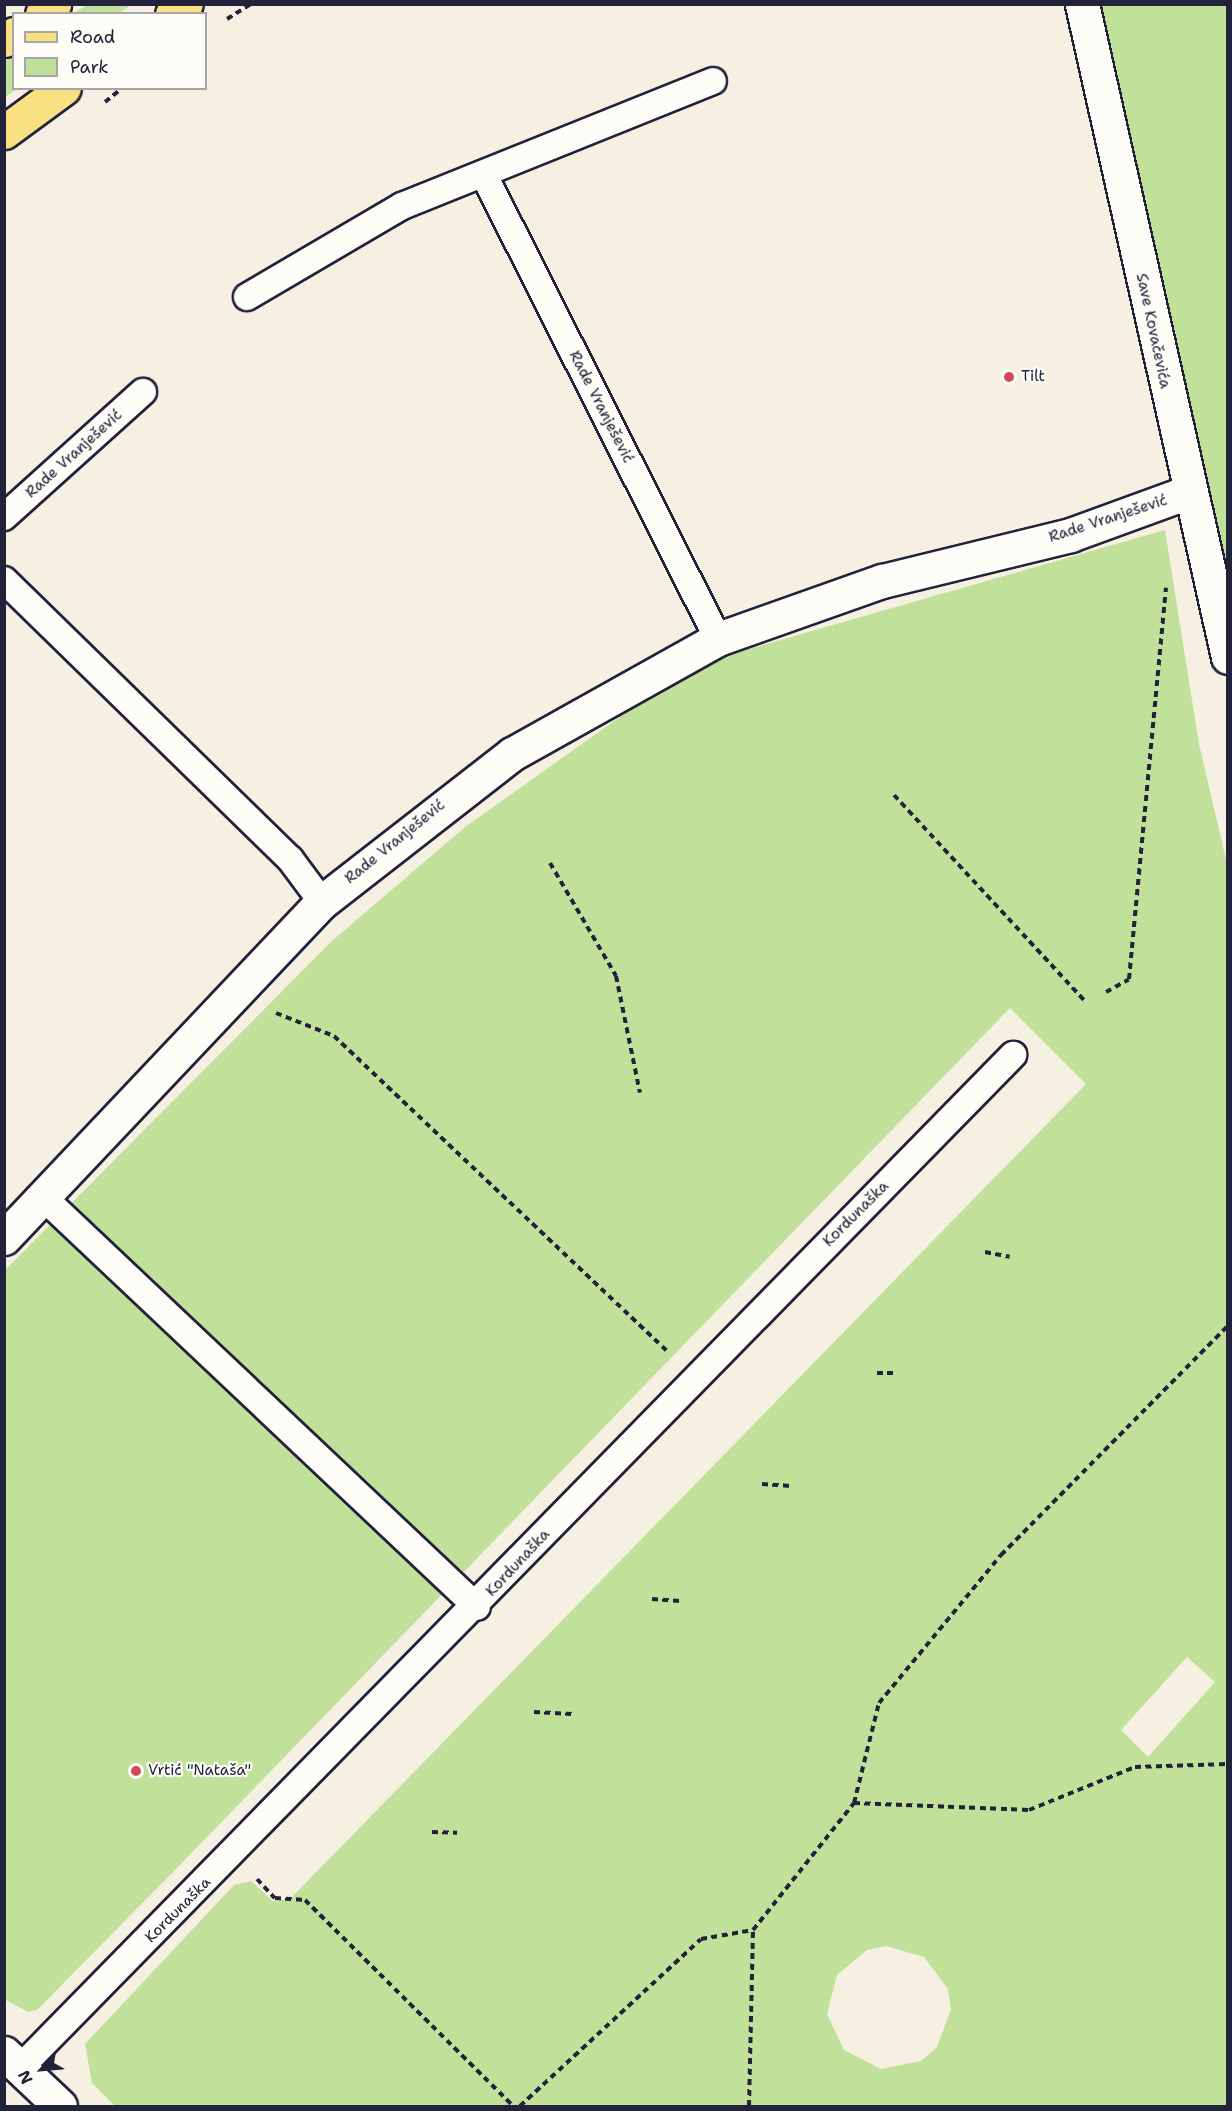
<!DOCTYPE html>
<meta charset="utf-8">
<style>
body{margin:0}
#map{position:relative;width:1232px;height:2111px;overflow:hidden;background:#f6f0e2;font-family:"Shantell Sans",sans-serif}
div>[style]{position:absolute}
.green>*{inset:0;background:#c1e19a}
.path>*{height:4px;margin-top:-2px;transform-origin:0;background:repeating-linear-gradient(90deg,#22223b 0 6px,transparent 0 10.5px)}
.roads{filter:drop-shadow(2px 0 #22223b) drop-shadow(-2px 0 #22223b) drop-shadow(0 2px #22223b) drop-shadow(0 -2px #22223b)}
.service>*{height:26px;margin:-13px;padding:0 13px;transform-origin:13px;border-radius:13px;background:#fdfcf7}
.minor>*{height:33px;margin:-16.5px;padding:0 16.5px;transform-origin:16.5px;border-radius:16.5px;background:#fdfcf7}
.primary>*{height:33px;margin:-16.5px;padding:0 16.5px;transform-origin:16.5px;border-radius:16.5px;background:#f9e181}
.dots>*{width:16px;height:16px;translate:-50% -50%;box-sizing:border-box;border:3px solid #fdfcf7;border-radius:50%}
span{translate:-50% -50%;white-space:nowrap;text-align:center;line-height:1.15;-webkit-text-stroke:4.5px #fdfcf7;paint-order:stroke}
.street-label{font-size:15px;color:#22223b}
.poi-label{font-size:15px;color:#22223b}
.left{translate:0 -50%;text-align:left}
.frame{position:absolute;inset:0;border:6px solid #22223b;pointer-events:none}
.legend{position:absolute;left:12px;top:12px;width:195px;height:78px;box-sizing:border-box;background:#fdfcf7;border:2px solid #a5a5ac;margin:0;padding:8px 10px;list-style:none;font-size:18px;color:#22223b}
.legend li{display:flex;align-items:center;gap:12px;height:30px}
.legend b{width:30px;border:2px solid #a5a5ac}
.north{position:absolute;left:12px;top:2039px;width:60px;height:60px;-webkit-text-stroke:4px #fdfcf7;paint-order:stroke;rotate:244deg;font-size:16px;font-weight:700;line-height:24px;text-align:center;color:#22223b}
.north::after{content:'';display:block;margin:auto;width:21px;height:27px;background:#22223b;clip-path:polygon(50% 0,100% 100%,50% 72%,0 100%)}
</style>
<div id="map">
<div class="green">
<i style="clip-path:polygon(87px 5px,87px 4px,131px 5px,119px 13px,74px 13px)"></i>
<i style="clip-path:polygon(1101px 5px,1227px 5px,1227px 569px,1134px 153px)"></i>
<i style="clip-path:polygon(13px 54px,17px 89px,5px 97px,5px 61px)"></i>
<i style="clip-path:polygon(evenodd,1165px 530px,1199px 744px,1228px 868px,1227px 2106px,115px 2106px,92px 2083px,85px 2044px,234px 1885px,251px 1881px,273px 1901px,290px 1899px,1086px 1084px,1010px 1008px,177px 1868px,37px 2010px,28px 2012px,4px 1999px,4px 1271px,333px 940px,465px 827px,693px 665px,1165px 530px,1187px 1657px,1215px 1682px,1148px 1757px,1121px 1730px,1187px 1657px,1165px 530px,886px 1946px,924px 1957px,948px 1989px,951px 2009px,937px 2047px,921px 2061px,881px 2069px,844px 2050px,827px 2014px,837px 1975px,867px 1950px,886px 1946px)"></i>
</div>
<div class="path">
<i style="left:227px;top:19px;width:28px;rotate:-32deg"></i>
<i style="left:105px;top:102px;width:22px;rotate:-39deg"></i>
<i style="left:894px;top:795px;width:280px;rotate:47.2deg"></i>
<i style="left:550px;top:863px;width:131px;rotate:59.7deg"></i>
<i style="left:616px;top:976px;width:119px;rotate:78.4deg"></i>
<i style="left:1106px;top:992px;width:26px;rotate:-29deg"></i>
<i style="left:1129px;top:979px;width:393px;rotate:-84.6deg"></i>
<i style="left:276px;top:1013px;width:62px;rotate:21.6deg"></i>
<i style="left:334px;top:1036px;width:458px;rotate:43.4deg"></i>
<i style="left:985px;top:1252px;width:25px;rotate:11deg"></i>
<i style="left:877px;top:1373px;width:21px"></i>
<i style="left:762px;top:1484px;width:29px;rotate:4deg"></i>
<i style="left:652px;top:1599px;width:28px;rotate:4deg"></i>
<i style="left:534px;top:1712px;width:38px;rotate:3deg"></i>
<i style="left:854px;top:1803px;width:175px;rotate:2.3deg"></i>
<i style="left:1029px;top:1810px;width:114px;rotate:-22.1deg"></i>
<i style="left:1135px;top:1767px;width:93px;rotate:-1.8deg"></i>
<i style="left:432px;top:1832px;width:25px;rotate:2deg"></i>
<i style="left:257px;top:1879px;width:26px;rotate:47deg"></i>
<i style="left:275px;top:1898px;width:30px;rotate:4deg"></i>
<i style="left:305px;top:1900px;width:293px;rotate:44.7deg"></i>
<i style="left:520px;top:2106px;width:246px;rotate:-42.7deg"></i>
<i style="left:701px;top:1939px;width:53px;rotate:-9.8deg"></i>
<i style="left:753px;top:1930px;width:162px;rotate:-51.5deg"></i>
<i style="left:854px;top:1803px;width:103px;rotate:-76deg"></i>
<i style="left:879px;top:1703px;width:192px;rotate:-50.5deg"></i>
<i style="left:1001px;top:1555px;width:322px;rotate:-45.3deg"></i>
<i style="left:749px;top:2106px;width:176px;rotate:-88.7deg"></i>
</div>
<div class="roads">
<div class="service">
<i style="left:484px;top:175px;width:520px;rotate:63.24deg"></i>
<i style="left:247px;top:297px;width:180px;rotate:-30.4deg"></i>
<i style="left:402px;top:206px;width:335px;rotate:-21.9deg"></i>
<i style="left:4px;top:517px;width:187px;rotate:-42deg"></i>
<i style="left:4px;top:580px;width:400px;rotate:44.3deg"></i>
<i style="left:290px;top:859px;width:54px;rotate:53.3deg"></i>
<i style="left:45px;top:1199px;width:594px;rotate:43.36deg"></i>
<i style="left:20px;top:2068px;width:1419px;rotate:-45.57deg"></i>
</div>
<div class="minor">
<i style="left:1082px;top:4px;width:669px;rotate:77.4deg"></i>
<i style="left:4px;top:1238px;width:463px;rotate:-46.6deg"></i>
<i style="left:322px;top:902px;width:241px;rotate:-37.9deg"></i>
<i style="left:512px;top:754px;width:236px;rotate:-29.2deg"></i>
<i style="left:718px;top:639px;width:174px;rotate:-19.5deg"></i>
<i style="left:882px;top:581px;width:194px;rotate:-13.7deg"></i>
<i style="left:1070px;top:535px;width:126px;rotate:-20deg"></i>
<i style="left:4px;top:2053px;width:77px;rotate:43.4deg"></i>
</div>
<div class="primary">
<i style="left:42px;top:14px;width:16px;rotate:-40deg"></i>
<i style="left:172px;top:14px;width:17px;rotate:-36deg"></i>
<i style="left:4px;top:40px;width:12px;rotate:-31deg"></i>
<i style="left:4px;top:132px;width:74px;rotate:-36.3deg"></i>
</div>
</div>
<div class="dots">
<i style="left:1009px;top:377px;background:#d1495b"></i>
<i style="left:136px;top:1771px;background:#d1495b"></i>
</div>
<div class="street-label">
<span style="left:1153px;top:331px;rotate:78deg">Save Kovačevića</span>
<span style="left:601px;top:407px;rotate:63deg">Rade Vranješević</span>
<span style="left:74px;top:454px;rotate:-42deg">Rade Vranješević</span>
<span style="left:1108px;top:519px;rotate:-18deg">Rade Vranješević</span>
<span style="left:395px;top:842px;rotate:-39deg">Rade Vranješević</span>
<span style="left:856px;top:1214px;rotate:-45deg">Kordunaška</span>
<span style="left:518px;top:1563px;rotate:-47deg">Kordunaška</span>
<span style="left:178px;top:1910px;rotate:-45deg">Kordunaška</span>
</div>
<div class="poi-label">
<span class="left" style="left:1021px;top:377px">Tilt</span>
<span class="left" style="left:148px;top:1771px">Vrtić "Nataša"</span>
</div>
<div class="frame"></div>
<ul class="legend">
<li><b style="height:8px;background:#f9e181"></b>Road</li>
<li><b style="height:16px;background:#c1e19a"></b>Park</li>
</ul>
<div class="north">N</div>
</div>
